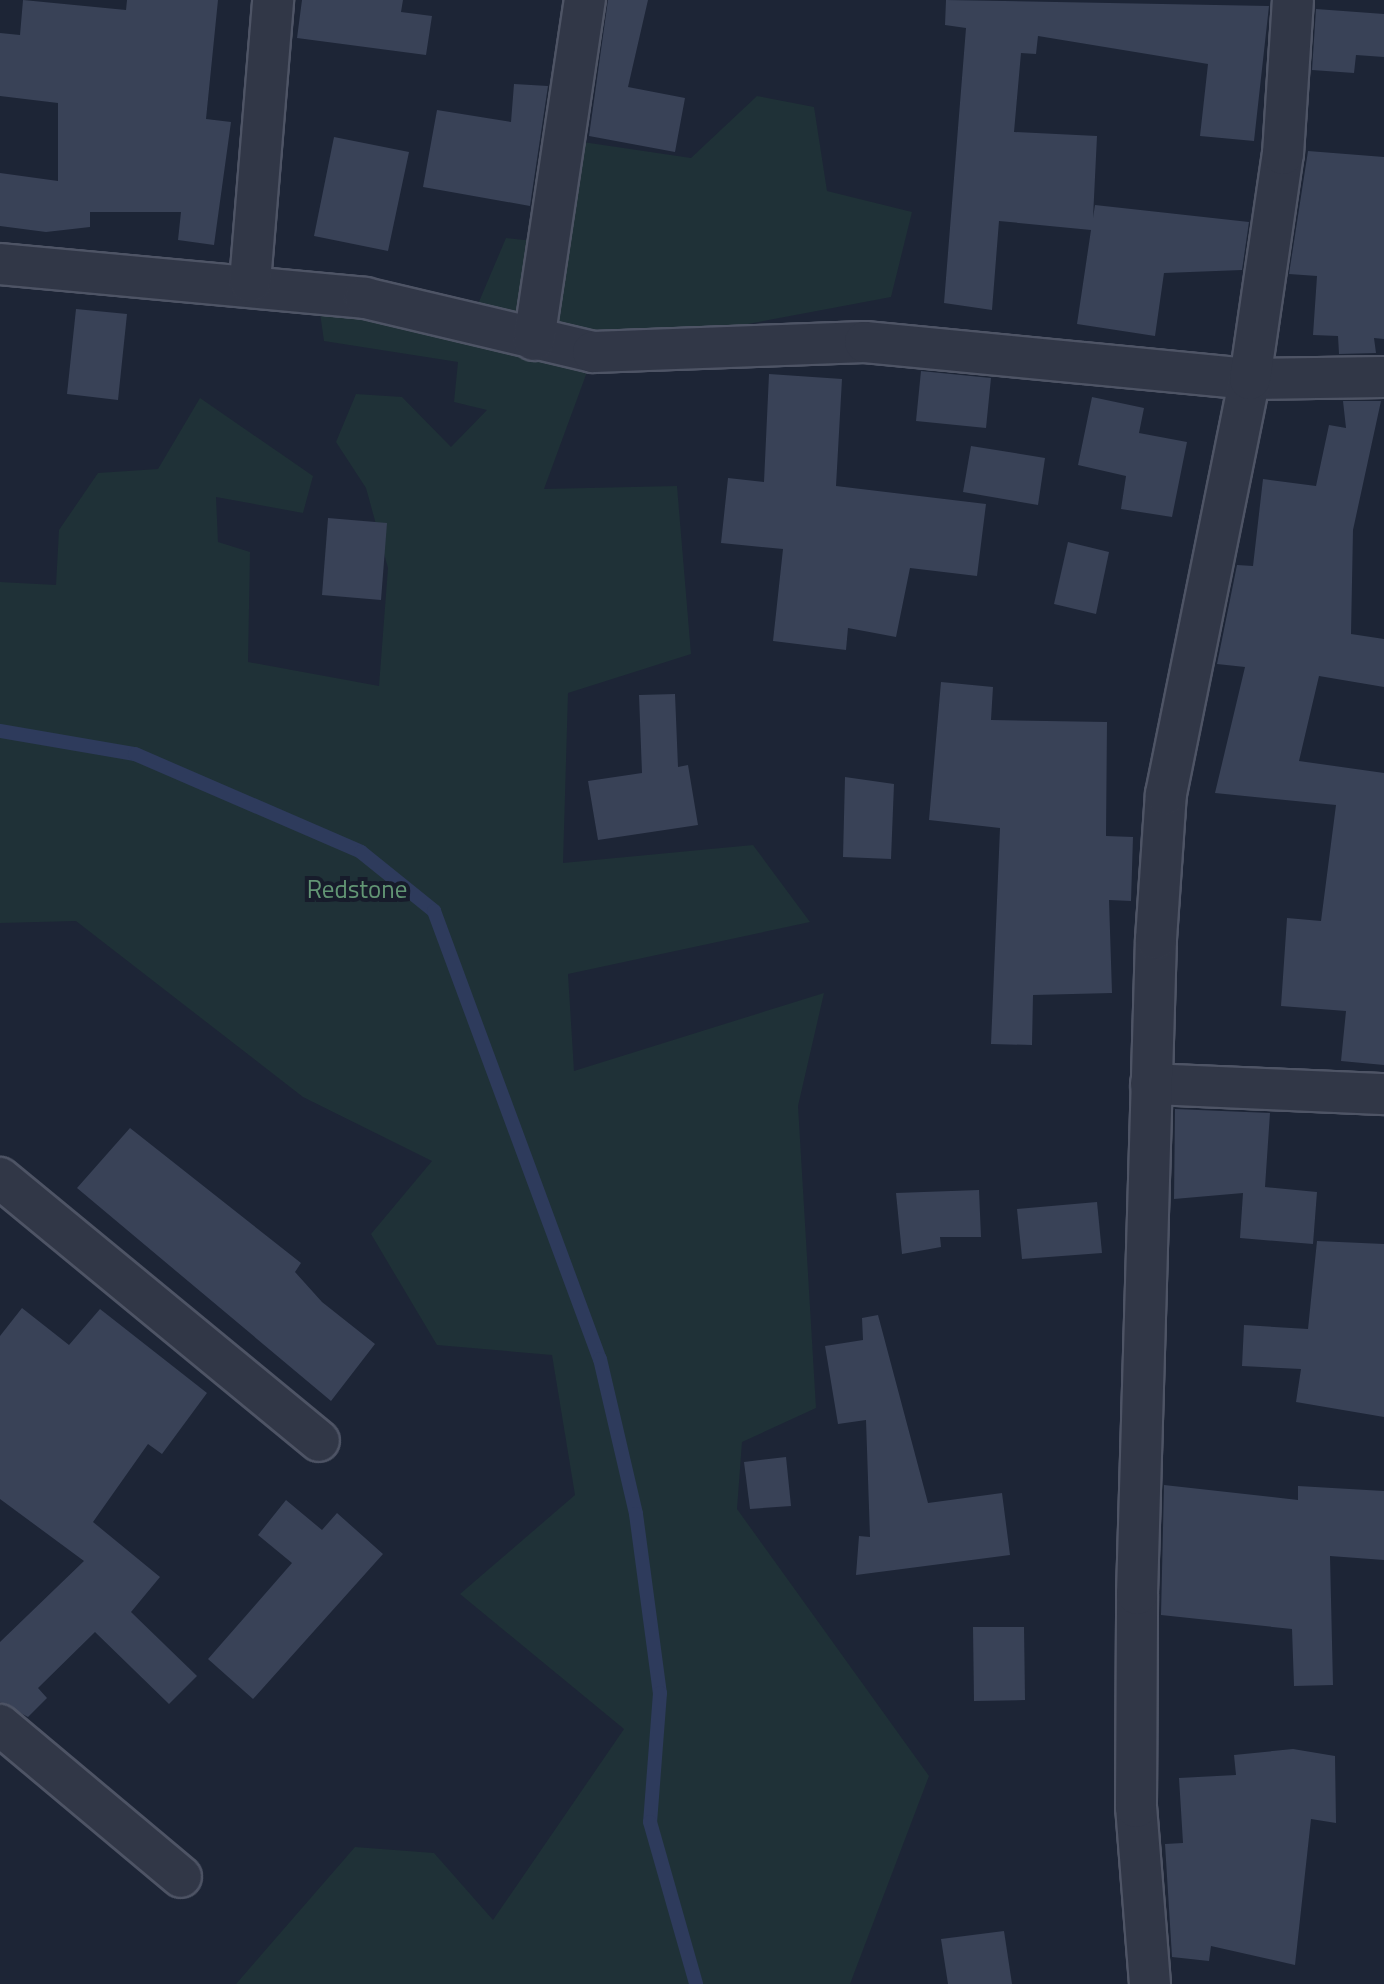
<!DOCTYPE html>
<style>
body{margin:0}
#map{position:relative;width:1384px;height:1984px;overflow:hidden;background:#1d2536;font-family:"Titillium Web",sans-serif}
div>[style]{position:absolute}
.green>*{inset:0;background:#1f3137}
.stream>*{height:14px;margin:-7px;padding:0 7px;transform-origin:7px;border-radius:7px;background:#2e3b5c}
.building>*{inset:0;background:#394257}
.roads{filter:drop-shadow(2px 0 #4e5465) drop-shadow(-2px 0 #4e5465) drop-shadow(0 2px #4e5465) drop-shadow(0 -2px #4e5465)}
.street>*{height:40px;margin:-20px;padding:0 20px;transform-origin:20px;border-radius:20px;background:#313747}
span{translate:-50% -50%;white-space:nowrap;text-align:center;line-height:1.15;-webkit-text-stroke:8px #171c2b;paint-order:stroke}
.park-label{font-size:25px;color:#629574}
</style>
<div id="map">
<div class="green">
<i style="clip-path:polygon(757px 96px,814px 107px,827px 191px,912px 212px,891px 297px,594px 353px,544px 489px,677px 486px,691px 654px,568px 693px,563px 863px,753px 845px,810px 922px,568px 974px,574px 1071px,824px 993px,798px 1106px,816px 1408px,742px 1442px,737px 1509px,929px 1776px,850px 1984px,236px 1984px,355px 1847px,434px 1853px,493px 1920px,624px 1729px,460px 1594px,575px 1495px,552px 1355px,437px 1345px,371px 1234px,432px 1161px,303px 1097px,76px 921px,0 923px,0 582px,56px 585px,59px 530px,98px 473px,158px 469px,200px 398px,313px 476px,303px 513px,216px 497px,218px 542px,250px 552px,248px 662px,379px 686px,388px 568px,366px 488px,336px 442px,356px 394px,402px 397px,451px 447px,487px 410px,454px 402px,458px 362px,324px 341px,318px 299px,470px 323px,506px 238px,543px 242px,576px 141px,691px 158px)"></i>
</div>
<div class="stream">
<i style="left:0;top:731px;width:137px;rotate:9.7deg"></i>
<i style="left:135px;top:754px;width:246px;rotate:23.4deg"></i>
<i style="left:361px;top:852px;width:94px;rotate:38.9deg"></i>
<i style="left:434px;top:911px;width:478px;rotate:69.7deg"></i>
<i style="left:600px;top:1359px;width:159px;rotate:76.9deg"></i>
<i style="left:636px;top:1514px;width:181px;rotate:82.4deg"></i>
<i style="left:660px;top:1693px;width:129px;rotate:94.4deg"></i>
<i style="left:650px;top:1822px;width:168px;rotate:74.1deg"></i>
</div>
<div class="building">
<i style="clip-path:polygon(23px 0,126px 10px,127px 0,218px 0,206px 119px,231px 122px,214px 245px,178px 240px,181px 212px,90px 212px,90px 227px,46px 232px,0 226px,0 173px,58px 181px,58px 103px,0 96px,0 33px,20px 35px)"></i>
<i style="clip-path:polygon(302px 0,403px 0,401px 12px,432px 16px,426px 55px,297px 38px)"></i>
<i style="clip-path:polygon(608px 0,648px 0,628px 87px,685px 98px,675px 152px,589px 136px)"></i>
<i style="clip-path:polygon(946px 0,1269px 6px,1254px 141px,1200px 136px,1208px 64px,1038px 36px,1036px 54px,1021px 53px,1014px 132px,1097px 136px,1093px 218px,1095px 205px,1249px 222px,1242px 270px,1164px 273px,1155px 336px,1077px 324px,1091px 230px,999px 221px,992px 310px,944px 303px,966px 28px,945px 25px)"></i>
<i style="clip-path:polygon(1316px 9px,1384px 14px,1384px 57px,1356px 55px,1354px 73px,1312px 70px)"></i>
<i style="clip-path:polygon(514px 84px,548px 86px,530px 206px,423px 187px,437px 110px,511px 122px)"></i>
<i style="clip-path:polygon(334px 137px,409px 152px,388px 251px,314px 236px)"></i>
<i style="clip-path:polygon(1308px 151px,1384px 157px,1384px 339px,1374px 338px,1376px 353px,1339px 354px,1338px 336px,1313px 335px,1317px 276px,1289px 274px)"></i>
<i style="clip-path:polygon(76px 309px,127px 314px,118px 400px,67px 394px)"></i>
<i style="clip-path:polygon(921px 371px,991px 378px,986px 428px,916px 421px)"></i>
<i style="clip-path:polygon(769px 374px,842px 379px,836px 486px,986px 504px,977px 576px,910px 568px,896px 637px,848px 628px,846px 650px,773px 641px,783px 549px,721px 543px,728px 478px,764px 482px)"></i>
<i style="clip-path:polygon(1092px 397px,1144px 408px,1139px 433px,1187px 442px,1172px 517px,1121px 509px,1126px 476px,1078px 465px)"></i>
<i style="clip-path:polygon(1343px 401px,1381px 401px,1353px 530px,1351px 634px,1384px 639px,1384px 687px,1319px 676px,1299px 761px,1384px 773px,1384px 1065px,1341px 1061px,1346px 1011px,1281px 1006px,1287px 918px,1321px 921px,1336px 805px,1215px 793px,1245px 667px,1217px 664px,1237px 565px,1253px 566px,1263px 479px,1316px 486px,1329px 425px,1346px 428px)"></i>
<i style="clip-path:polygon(971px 446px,1045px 458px,1038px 505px,963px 492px)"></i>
<i style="clip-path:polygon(328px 518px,387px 523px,381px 600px,322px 595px)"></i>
<i style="clip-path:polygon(1068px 542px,1109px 552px,1096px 614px,1054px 604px)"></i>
<i style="clip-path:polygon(941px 682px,993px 687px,991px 720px,1107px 722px,1106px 836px,1133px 837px,1131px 901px,1109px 900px,1112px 993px,1033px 995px,1032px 1045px,991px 1044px,1000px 828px,929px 820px)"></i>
<i style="clip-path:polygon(675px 694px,678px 767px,688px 765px,698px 825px,598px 840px,588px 781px,642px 773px,639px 695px)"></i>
<i style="clip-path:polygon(845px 777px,894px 784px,891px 859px,843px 857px)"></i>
<i style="clip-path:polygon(1175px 1109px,1270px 1113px,1265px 1187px,1317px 1192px,1313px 1244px,1240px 1238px,1243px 1193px,1174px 1199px)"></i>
<i style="clip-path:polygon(130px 1128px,301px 1263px,295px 1272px,322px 1302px,375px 1344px,331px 1401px,77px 1188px)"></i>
<i style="clip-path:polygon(979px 1190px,981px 1237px,940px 1237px,941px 1247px,902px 1254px,896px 1193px)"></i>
<i style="clip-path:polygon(1097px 1202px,1102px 1253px,1022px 1259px,1017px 1209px)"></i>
<i style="clip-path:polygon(1317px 1241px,1384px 1244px,1384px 1417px,1296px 1402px,1301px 1369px,1242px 1366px,1244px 1325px,1308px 1329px)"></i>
<i style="clip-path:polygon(22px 1308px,69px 1345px,100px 1309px,207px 1393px,162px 1454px,148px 1444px,93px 1522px,160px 1577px,131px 1612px,197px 1676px,169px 1704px,95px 1632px,38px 1688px,47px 1698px,28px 1717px,0 1702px,0 1642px,84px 1561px,0 1499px,0 1336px)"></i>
<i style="clip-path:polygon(878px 1315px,928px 1503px,1002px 1493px,1010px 1555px,856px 1575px,859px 1536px,870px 1537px,866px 1420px,838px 1424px,825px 1346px,863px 1340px,862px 1318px)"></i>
<i style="clip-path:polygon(786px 1457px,791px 1506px,750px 1509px,744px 1462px)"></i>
<i style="clip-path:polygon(1164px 1485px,1298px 1500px,1298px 1486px,1384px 1491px,1384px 1560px,1330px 1556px,1333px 1685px,1294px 1686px,1292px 1629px,1161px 1615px)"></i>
<i style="clip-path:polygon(286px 1500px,322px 1530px,337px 1513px,383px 1554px,253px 1699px,208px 1659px,292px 1563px,258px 1535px)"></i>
<i style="clip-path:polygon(973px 1627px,1024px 1627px,1025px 1700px,974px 1701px)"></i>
<i style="clip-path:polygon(1293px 1749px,1335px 1756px,1336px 1823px,1311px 1819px,1295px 1965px,1211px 1946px,1209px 1961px,1172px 1957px,1165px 1844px,1183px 1843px,1179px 1778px,1236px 1775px,1234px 1755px)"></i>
<i style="clip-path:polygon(1004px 1931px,1012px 1984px,948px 1984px,941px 1939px)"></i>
</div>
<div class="roads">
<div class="street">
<i style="left:0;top:264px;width:367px;rotate:5.3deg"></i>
<i style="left:365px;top:298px;width:234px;rotate:13.3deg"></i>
<i style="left:593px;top:352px;width:272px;rotate:-2.1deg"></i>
<i style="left:865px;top:342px;width:387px;rotate:5.5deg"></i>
<i style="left:1250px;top:379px;width:134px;rotate:-0.9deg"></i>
<i style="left:250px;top:282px;width:283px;rotate:-85.3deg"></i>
<i style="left:534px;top:340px;width:344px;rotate:-81.5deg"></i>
<i style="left:1151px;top:1084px;width:233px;rotate:2.5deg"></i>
<i style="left:0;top:1178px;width:413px;rotate:39.5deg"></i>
<i style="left:0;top:1725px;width:236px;rotate:40deg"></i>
<i style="left:1150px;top:1984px;width:178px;rotate:-94.5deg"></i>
<i style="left:1136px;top:1807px;width:213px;rotate:-89.7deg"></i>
<i style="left:1137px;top:1594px;width:655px;rotate:-88.34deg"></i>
<i style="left:1156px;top:939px;width:145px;rotate:-86.1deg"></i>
<i style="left:1166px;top:794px;width:423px;rotate:-78.6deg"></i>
<i style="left:1250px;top:379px;width:227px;rotate:-81.7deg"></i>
<i style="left:1283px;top:154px;width:154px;rotate:-86.3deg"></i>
</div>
</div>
<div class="park-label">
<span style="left:357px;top:889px">Redstone</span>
</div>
</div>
